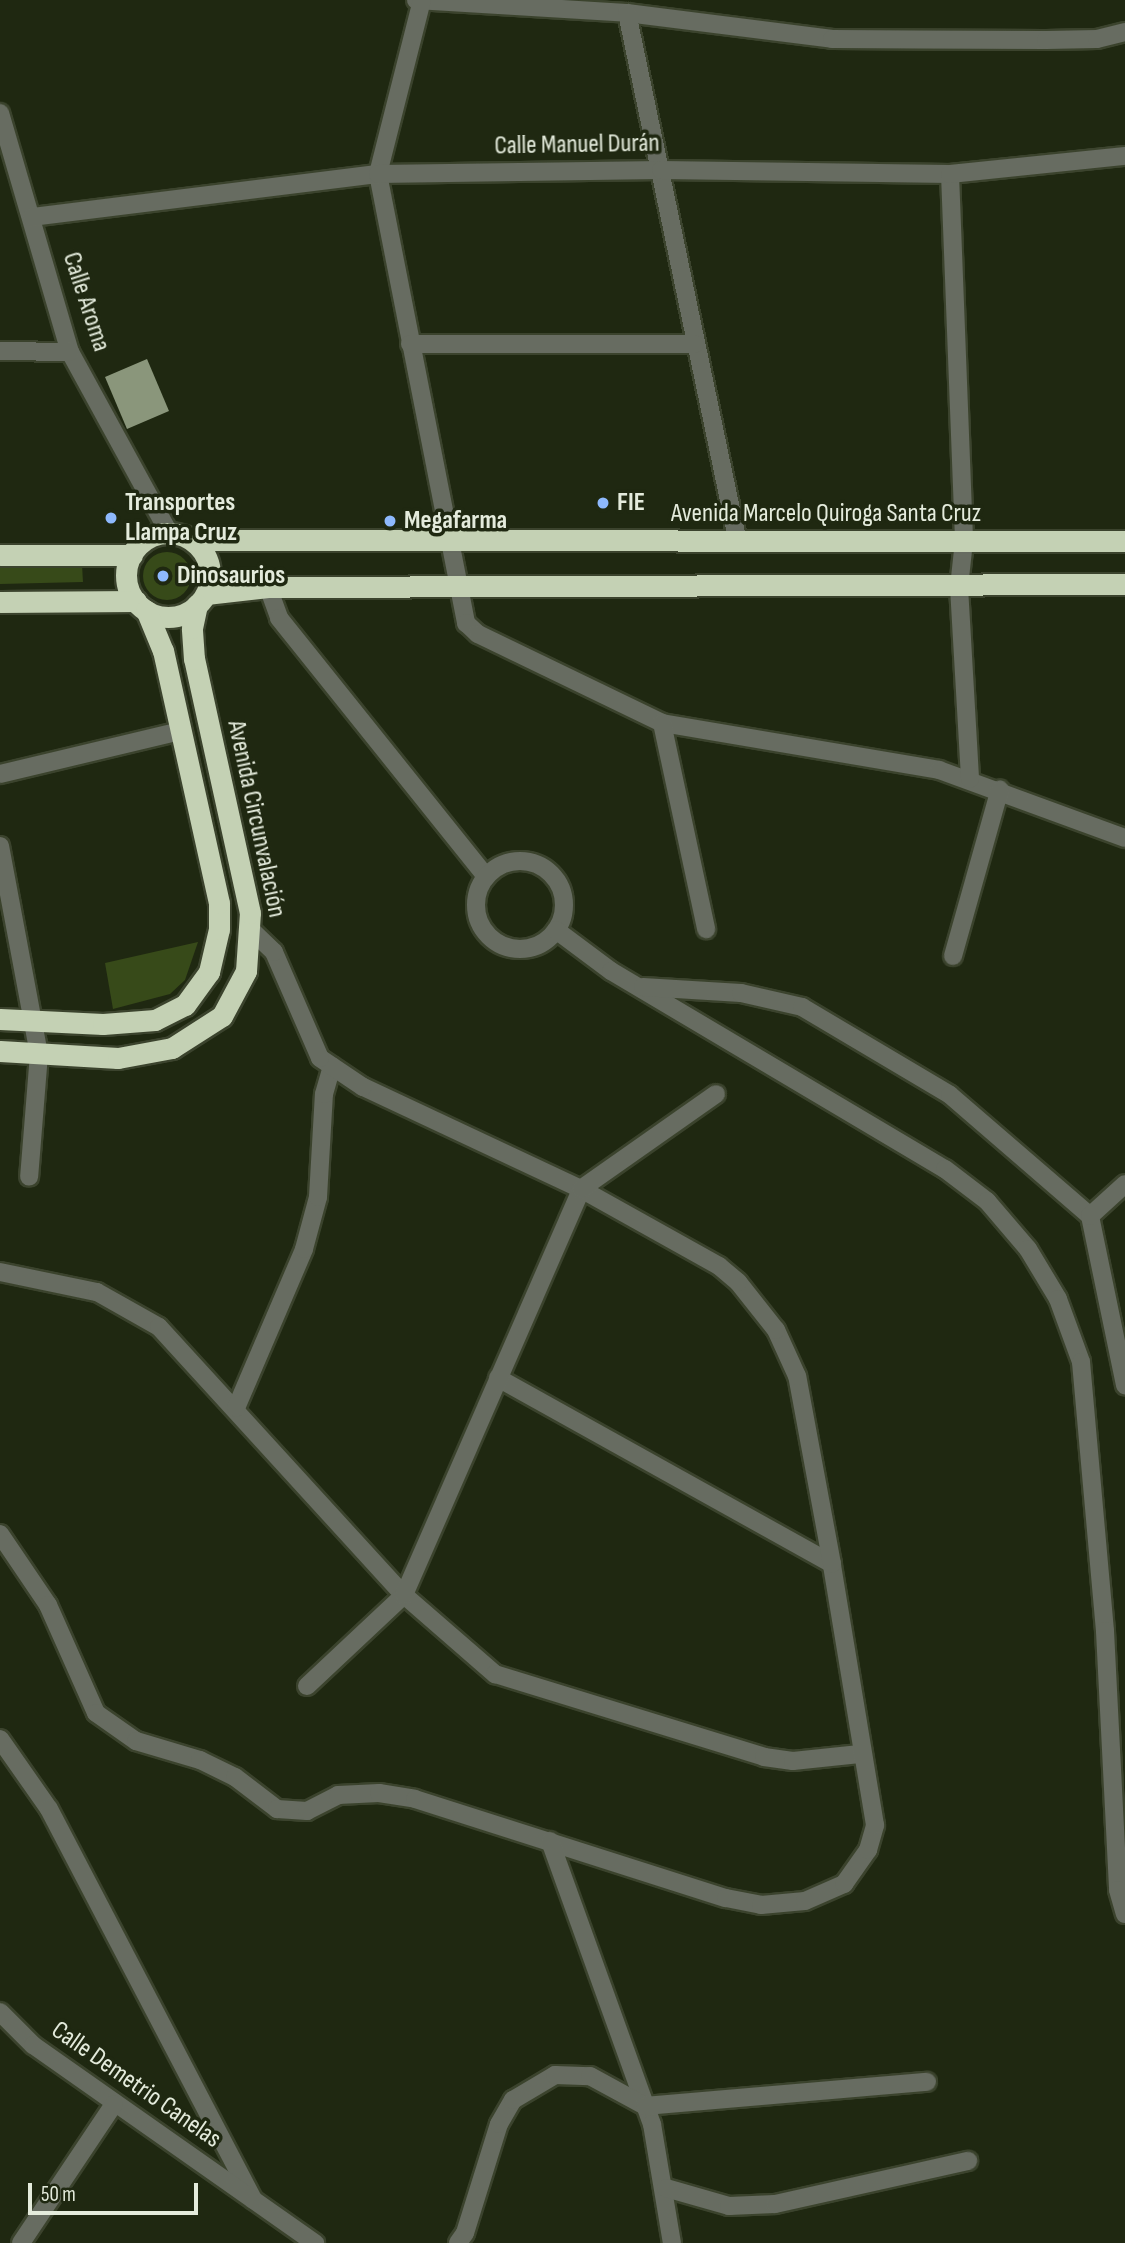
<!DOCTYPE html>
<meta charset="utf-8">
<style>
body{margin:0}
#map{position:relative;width:1125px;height:2243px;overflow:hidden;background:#1f2811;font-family:"Sofia Sans Condensed",sans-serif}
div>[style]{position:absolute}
.green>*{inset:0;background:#374a19}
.round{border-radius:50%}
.building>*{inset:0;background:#8a967b}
.roads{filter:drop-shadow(2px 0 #3b432d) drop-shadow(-2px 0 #3b432d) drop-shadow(0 2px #3b432d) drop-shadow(0 -2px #3b432d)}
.minor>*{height:18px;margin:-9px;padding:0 9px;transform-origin:9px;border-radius:9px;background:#676c61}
.minor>.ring{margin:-9px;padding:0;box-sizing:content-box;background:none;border:18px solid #676c61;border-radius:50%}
.highway>*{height:21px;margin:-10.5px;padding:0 10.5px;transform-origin:10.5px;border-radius:10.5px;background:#c4d1b4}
.highway>.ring{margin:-10.5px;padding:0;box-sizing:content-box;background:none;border:21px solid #c4d1b4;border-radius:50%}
.dots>*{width:19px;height:19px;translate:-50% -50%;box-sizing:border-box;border:4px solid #1f2811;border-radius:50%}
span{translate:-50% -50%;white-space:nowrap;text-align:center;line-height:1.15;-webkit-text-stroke:7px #1f2811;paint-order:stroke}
.street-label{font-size:26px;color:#e4ebdc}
.poi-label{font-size:26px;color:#e4ebdc;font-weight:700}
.left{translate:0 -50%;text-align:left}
.scale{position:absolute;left:28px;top:2183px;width:170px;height:32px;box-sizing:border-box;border:4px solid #e4ebdc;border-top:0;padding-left:9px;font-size:21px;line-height:24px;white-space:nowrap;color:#e4ebdc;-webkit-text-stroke:5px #1f2811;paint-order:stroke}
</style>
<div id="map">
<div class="green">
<i class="round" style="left:143px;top:552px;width:48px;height:48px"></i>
<i style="clip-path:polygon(82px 565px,83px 582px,0 584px,0 567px)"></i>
<i style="clip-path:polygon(198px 942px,185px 980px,170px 994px,113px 1009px,105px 963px)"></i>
</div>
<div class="building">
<i style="clip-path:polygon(147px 359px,169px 411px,127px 429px,105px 377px)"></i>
</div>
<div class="roads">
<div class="minor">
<i style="left:416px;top:0;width:211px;rotate:3.5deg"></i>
<i style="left:627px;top:13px;width:207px;rotate:7.2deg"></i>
<i style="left:832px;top:39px;width:214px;rotate:0.3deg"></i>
<i style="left:1046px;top:40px;width:51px;rotate:-1.1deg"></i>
<i style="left:1097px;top:39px;width:29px;rotate:-14deg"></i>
<i style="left:422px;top:0;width:179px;rotate:104.2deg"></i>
<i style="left:378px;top:174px;width:458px;rotate:78.9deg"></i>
<i style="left:466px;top:623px;width:16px;rotate:43deg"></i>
<i style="left:478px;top:634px;width:204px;rotate:25.8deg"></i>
<i style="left:662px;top:723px;width:281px;rotate:9.6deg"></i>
<i style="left:939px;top:770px;width:198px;rotate:20.1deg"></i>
<i style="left:627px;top:13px;width:541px;rotate:78.17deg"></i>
<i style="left:0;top:113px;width:249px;rotate:73.7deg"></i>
<i style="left:70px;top:352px;width:206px;rotate:61.3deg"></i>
<i style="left:950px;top:174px;width:367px;rotate:87.8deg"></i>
<i style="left:964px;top:541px;width:46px;rotate:96.2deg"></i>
<i style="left:959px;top:587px;width:192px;rotate:86.7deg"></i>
<i style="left:32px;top:217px;width:349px;rotate:-7.1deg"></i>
<i style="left:378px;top:174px;width:283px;rotate:-0.8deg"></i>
<i style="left:661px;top:170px;width:289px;rotate:0.8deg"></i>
<i style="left:950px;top:174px;width:176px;rotate:-5.9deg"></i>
<i style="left:410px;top:344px;width:285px"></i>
<i style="left:0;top:351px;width:70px;rotate:0.8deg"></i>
<i style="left:268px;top:587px;width:33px;rotate:70deg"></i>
<i style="left:279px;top:618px;width:331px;rotate:51.3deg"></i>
<i style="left:662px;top:723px;width:211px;rotate:77.9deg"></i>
<i style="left:0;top:774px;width:185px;rotate:-13.4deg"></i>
<i style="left:0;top:846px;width:212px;rotate:79.4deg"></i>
<i style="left:39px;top:1054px;width:123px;rotate:94.6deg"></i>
<i class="ring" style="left:476px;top:861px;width:70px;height:70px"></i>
<i style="left:556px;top:930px;width:69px;rotate:36.7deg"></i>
<i style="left:611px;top:971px;width:388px;rotate:30.7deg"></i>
<i style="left:945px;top:1169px;width:53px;rotate:37.3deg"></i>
<i style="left:987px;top:1201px;width:63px;rotate:49.5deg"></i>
<i style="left:1028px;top:1249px;width:58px;rotate:59deg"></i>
<i style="left:1058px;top:1299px;width:67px;rotate:69.9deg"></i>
<i style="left:1081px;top:1362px;width:270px;rotate:84.9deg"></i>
<i style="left:1105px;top:1631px;width:259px;rotate:87.1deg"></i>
<i style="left:1118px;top:1890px;width:25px;rotate:74deg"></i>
<i style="left:953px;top:956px;width:173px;rotate:-74.3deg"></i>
<i style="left:643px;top:987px;width:98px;rotate:3.5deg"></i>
<i style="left:741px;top:993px;width:63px;rotate:12.9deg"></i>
<i style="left:802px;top:1007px;width:172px;rotate:30.7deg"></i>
<i style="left:950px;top:1095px;width:185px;rotate:40.8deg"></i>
<i style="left:1090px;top:1216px;width:173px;rotate:78.3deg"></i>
<i style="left:1090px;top:1216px;width:47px;rotate:-42.4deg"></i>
<i style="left:0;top:1272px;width:99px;rotate:11.7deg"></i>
<i style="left:97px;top:1292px;width:71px;rotate:29.4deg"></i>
<i style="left:159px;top:1327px;width:363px;rotate:47.6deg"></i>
<i style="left:404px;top:1595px;width:121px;rotate:41deg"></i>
<i style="left:495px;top:1674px;width:282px;rotate:17.1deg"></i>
<i style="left:764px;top:1757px;width:29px;rotate:8deg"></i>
<i style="left:793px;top:1761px;width:67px;rotate:-6deg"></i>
<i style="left:498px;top:1378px;width:382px;rotate:29.1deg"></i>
<i style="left:236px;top:1408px;width:173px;rotate:-66.8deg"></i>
<i style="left:304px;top:1249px;width:54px;rotate:-74.9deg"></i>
<i style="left:318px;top:1197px;width:103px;rotate:-86.7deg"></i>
<i style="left:324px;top:1094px;width:29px;rotate:-74deg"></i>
<i style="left:0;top:1534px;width:86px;rotate:55.9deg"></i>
<i style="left:48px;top:1605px;width:118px;rotate:66deg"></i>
<i style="left:96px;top:1713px;width:49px;rotate:35deg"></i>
<i style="left:136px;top:1741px;width:67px;rotate:16.5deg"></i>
<i style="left:200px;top:1760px;width:39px;rotate:26deg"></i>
<i style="left:235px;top:1777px;width:53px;rotate:37.3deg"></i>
<i style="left:277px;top:1809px;width:30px;rotate:4deg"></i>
<i style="left:307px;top:1811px;width:35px;rotate:-27deg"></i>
<i style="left:338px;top:1795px;width:41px;rotate:-2.8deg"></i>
<i style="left:379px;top:1793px;width:36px;rotate:9deg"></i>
<i style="left:415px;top:1799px;width:326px;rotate:17.7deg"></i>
<i style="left:726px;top:1898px;width:36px;rotate:11deg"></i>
<i style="left:761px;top:1905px;width:44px;rotate:-5.2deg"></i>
<i style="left:805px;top:1901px;width:43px;rotate:-23.6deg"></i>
<i style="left:844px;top:1884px;width:42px;rotate:-54.8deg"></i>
<i style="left:868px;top:1850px;width:26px;rotate:-74deg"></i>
<i style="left:875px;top:1825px;width:265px;rotate:-99.4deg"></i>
<i style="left:832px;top:1564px;width:191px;rotate:-100.5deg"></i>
<i style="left:797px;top:1376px;width:51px;rotate:-114.5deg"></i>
<i style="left:776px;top:1330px;width:61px;rotate:-128.4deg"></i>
<i style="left:738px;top:1282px;width:25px;rotate:-140deg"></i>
<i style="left:719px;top:1266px;width:158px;rotate:-150.8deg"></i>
<i style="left:581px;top:1189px;width:241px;rotate:-154.9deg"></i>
<i style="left:363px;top:1087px;width:52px;rotate:-146deg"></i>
<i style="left:320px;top:1058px;width:116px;rotate:-113.5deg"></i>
<i style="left:274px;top:952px;width:30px;rotate:-136deg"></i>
<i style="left:307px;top:1686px;width:133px;rotate:-43.2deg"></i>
<i style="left:404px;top:1595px;width:443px;rotate:-66.4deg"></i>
<i style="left:581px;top:1189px;width:165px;rotate:-35.1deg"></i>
<i style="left:0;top:1739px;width:85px;rotate:55deg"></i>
<i style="left:49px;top:1809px;width:441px;rotate:62.4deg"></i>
<i style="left:550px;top:1841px;width:301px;rotate:70.2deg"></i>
<i style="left:652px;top:2124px;width:121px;rotate:80.5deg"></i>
<i style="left:0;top:2012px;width:47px;rotate:45deg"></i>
<i style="left:33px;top:2045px;width:345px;rotate:35.1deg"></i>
<i style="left:666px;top:2188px;width:66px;rotate:15.9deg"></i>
<i style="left:729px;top:2206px;width:46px;rotate:-2.5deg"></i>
<i style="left:775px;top:2204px;width:198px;rotate:-12.6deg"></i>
<i style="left:21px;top:2243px;width:167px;rotate:-56.2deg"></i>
<i style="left:458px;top:2243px;width:12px;rotate:-55deg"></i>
<i style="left:465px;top:2233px;width:114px;rotate:-72.7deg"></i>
<i style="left:499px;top:2124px;width:28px;rotate:-60deg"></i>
<i style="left:513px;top:2100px;width:49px;rotate:-30.8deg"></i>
<i style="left:555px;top:2075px;width:35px;rotate:2deg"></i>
<i style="left:590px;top:2076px;width:63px;rotate:28.6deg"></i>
<i style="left:645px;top:2106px;width:283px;rotate:-4.9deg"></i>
</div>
<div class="highway">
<i class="ring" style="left:126px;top:533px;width:63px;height:63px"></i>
<i style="left:192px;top:540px;width:933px;rotate:0.06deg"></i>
<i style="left:0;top:555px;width:132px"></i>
<i style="left:206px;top:594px;width:62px;rotate:-6.4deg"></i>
<i style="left:268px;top:587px;width:857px;rotate:-0.2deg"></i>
<i style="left:0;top:602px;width:136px;rotate:-0.4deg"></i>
<i style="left:0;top:1019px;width:103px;rotate:2.8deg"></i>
<i style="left:103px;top:1024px;width:52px;rotate:-4.4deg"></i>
<i style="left:155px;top:1020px;width:34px;rotate:-27deg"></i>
<i style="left:185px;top:1005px;width:41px;rotate:-54deg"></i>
<i style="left:209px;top:972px;width:44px;rotate:-76.9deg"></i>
<i style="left:219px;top:929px;width:26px;rotate:-90deg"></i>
<i style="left:219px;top:903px;width:258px;rotate:-102.5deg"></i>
<i style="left:163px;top:651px;width:44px;rotate:-112.5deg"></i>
<i style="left:0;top:1051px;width:118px;rotate:3.4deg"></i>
<i style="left:118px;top:1058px;width:55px;rotate:-10.5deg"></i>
<i style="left:172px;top:1048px;width:59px;rotate:-32.6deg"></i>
<i style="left:222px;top:1016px;width:51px;rotate:-61.9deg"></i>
<i style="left:246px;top:971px;width:58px;rotate:-86.1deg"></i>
<i style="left:250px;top:913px;width:260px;rotate:-102.4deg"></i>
<i style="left:194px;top:659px;width:31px;rotate:-94deg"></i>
<i style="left:192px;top:628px;width:24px;rotate:-78deg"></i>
</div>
</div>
<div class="dots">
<i style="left:603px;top:503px;background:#8eb9fd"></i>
<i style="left:111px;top:518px;background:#8eb9fd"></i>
<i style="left:390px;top:521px;background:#8eb9fd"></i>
<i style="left:163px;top:576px;background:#8eb9fd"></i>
</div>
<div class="street-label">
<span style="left:577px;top:145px;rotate:-1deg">Calle Manuel Durán</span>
<span style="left:86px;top:302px;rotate:72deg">Calle Aroma</span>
<span style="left:826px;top:514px">Avenida Marcelo Quiroga Santa Cruz</span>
<span style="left:256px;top:819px;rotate:78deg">Avenida Circunvalación</span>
<span style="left:136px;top:2085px;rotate:35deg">Calle Demetrio Canelas</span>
</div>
<div class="poi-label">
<span class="left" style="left:125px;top:518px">Transportes<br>Llampa Cruz</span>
<span class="left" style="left:617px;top:503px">FIE</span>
<span class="left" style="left:404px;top:521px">Megafarma</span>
<span class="left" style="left:177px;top:576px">Dinosaurios</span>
</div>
<div class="scale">50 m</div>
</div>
